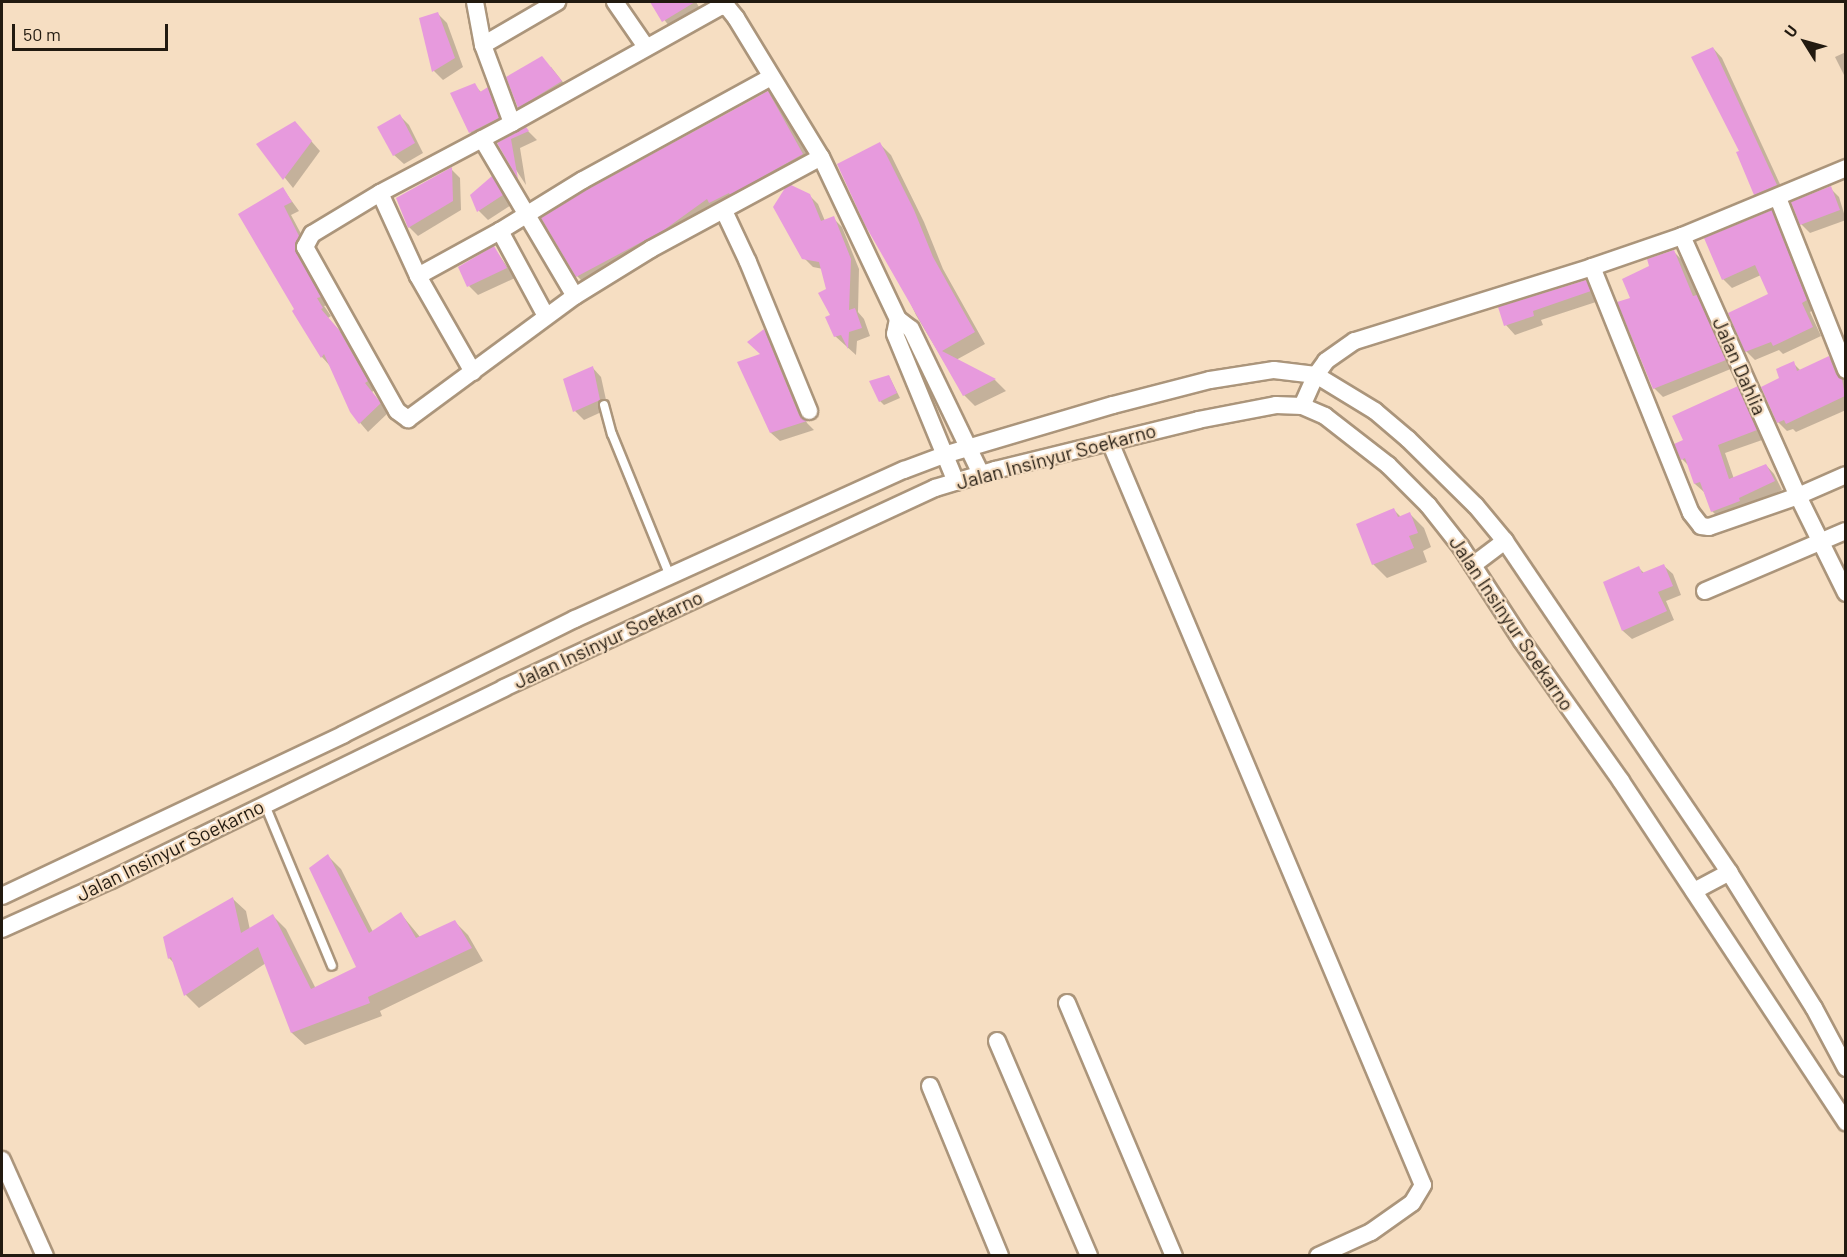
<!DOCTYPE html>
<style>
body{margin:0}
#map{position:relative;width:1847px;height:1257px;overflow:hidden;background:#f6dec2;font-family:Barlow,sans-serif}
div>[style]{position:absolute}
.shadow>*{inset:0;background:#0003}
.building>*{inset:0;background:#e79add}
.roads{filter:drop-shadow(2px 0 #ab957b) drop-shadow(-2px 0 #ab957b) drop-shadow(0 2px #ab957b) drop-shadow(0 -2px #ab957b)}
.lane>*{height:8px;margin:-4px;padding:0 4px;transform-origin:4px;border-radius:4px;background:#fff}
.street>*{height:16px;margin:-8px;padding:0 8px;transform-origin:8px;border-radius:8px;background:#fff}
span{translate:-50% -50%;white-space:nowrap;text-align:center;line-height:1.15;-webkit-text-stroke:4.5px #f6dec2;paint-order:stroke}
.street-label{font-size:20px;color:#221a10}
.frame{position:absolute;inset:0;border:3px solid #221a10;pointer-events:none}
.north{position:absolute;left:1775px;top:12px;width:60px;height:60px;-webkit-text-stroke:4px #f6dec2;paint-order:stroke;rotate:307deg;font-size:16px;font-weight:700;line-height:24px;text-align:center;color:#221a10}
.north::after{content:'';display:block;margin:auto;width:21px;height:27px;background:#221a10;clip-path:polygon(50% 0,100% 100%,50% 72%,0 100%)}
.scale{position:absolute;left:12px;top:24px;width:156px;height:27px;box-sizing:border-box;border:3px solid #221a10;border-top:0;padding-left:8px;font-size:18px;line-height:21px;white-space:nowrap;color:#221a10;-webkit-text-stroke:4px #f6dec2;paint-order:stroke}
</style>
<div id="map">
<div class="shadow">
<i style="clip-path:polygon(651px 2px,696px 2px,702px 12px,672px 30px)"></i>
<i style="clip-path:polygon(438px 14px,447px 23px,463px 67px,443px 80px,434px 71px,421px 19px)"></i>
<i style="clip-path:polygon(1713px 48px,1722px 58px,1785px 195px,1765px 203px,1755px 194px,1741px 151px)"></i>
<i style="clip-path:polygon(1846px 52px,1846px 79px,1835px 57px)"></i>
<i style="clip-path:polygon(551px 67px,569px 90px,528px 116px,519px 107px)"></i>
<i style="clip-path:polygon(474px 85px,482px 93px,487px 89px,496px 98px,507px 127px,479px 141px,470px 132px)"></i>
<i style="clip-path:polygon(768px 92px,780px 104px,814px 166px,589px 288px,577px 276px)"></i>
<i style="clip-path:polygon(399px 115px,409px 125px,423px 153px,404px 164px,394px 155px)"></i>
<i style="clip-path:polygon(526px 129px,537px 140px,520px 148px,526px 185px,499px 144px)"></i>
<i style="clip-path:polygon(304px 133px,320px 151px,293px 188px,258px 144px)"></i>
<i style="clip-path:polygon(880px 144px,891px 155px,924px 222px,943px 269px,985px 344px,956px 360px,995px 380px,1006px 391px,975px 406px,964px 395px,916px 315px,898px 276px)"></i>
<i style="clip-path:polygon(451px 169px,460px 178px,461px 210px,418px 236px,409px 227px)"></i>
<i style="clip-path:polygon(492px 178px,511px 205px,488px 220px,479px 211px,472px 195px)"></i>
<i style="clip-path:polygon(1830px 188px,1839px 197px,1846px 220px,1810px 233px,1801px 224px)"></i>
<i style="clip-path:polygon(283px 189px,299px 211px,291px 215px,307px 245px,302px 256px,304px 262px,328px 305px,324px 306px,331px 316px,328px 318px,348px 340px,375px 390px,372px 392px,388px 413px,368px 432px,351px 412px,331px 367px,322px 357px,294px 311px,296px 310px,240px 215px)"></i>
<i style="clip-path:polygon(809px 195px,818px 204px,825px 221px,833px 218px,842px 227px,859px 269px,858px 312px,864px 319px,870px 336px,857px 341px,856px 355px,835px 336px,823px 269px,813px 267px,804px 258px)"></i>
<i style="clip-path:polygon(1771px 212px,1780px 221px,1815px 309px,1810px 312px,1821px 336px,1783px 354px,1779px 350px,1755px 360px,1746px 351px,1770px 295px,1761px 275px,1732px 288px,1723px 279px)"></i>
<i style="clip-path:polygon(494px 248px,515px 278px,478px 295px,469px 286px)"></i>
<i style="clip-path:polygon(1674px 252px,1682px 260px,1733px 368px,1663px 397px,1654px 388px,1632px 299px,1651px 267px)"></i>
<i style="clip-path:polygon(1585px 282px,1595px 291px,1599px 301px,1541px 320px,1543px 325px,1515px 335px,1506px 325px)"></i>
<i style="clip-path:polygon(764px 331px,772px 339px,807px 423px,814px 430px,780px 441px,771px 433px,739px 363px,762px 355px)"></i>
<i style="clip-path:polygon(1829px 357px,1838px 367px,1846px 382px,1846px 410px,1796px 432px,1793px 429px,1787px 431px,1778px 422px,1781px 379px,1793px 363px,1801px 371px)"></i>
<i style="clip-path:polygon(592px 367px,601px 377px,608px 409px,584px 420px,575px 411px)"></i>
<i style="clip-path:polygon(889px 376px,900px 398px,884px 405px,880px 401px)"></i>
<i style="clip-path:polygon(1737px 388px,1746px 397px,1765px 439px,1725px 453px,1734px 479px,1766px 465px,1774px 474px,1782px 490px,1721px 520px,1712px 511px,1704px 492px,1695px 484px,1689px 466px,1682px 459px,1685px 441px)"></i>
<i style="clip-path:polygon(1394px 510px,1401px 517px,1410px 514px,1424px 528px,1431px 547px,1423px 551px,1427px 562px,1387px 578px,1373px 564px)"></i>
<i style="clip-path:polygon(1664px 566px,1673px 574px,1681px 595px,1666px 601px,1674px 620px,1632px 639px,1623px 631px,1605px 583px,1639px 568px,1644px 573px)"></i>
<i style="clip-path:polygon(328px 856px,341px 869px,373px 932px,401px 914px,420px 937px,455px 922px,468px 935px,483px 961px,380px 1011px,382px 1016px,305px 1045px,292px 1033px,266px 963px,199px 1008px,186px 995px,174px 963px,169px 958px,165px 937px,233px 899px,246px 911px,250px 930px,273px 916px,286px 929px,316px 989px,358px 967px)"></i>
</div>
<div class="building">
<i style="clip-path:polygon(650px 2px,695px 2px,662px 22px)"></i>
<i style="clip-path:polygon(438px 12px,455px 58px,432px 72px,419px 18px)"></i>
<i style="clip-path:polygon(1713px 47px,1777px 185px,1754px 195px,1736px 152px,1739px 151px,1691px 57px)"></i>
<i style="clip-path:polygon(542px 56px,562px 81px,518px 108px,506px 77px)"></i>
<i style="clip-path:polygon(475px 83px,480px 92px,488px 87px,499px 118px,469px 133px,450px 93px)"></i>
<i style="clip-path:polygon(768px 91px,803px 154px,730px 195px,729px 193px,709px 203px,707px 199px,664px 230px,576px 277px,541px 218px,588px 189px)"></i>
<i style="clip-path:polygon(400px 114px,415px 143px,393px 156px,377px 127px)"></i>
<i style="clip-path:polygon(295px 121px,312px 141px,283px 180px,256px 144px)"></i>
<i style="clip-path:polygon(526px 127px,529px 131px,511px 139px,518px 179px,497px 143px)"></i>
<i style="clip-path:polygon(880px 142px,914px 210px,933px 257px,975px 332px,942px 351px,996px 379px,963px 396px,865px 225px,837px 164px)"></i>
<i style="clip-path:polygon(452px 167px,453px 201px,408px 228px,396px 198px)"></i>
<i style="clip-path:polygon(492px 176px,503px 195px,477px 212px,470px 195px)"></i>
<i style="clip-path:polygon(791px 185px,810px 194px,821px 221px,834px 216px,851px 259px,849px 310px,855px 308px,862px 328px,849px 332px,848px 349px,841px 335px,834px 337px,825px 317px,830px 315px,818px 293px,826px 289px,819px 262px,802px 259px,773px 207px,785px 188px)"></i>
<i style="clip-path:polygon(1831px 186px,1840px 210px,1800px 225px,1791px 202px)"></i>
<i style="clip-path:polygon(283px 187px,292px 202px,284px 206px,299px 236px,295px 247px,296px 252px,321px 297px,317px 298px,323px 308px,321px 309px,339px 330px,368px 381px,365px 383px,381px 403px,359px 424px,350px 412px,324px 354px,321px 358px,292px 311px,294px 309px,238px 214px)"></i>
<i style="clip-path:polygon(1772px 210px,1807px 300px,1802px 303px,1813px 327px,1773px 346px,1771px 342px,1745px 352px,1728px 313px,1768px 294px,1755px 265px,1722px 280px,1704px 238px)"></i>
<i style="clip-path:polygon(494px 246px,507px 268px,467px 287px,458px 267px)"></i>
<i style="clip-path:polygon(1674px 250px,1693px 296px,1697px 295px,1726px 360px,1653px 389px,1617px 302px,1630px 298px,1622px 279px,1649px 266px,1647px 259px)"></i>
<i style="clip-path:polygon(1586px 280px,1591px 291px,1533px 311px,1534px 316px,1504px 326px,1498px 307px)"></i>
<i style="clip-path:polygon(764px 329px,799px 415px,807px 421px,770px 433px,737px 362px,760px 354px,747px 342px)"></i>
<i style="clip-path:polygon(1829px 356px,1836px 374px,1842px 379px,1845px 396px,1786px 424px,1784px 420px,1777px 423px,1761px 387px,1779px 378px,1776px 369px,1794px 361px,1797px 371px)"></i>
<i style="clip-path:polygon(593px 366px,600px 400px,573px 412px,563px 379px)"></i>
<i style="clip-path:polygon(889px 375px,897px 393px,879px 402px,869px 381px)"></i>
<i style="clip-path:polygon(1738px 386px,1757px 430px,1718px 445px,1729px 479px,1766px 464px,1775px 481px,1739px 498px,1740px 501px,1711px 512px,1700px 482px,1694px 484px,1685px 458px,1681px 460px,1680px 458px,1674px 444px,1683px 440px,1672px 416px)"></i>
<i style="clip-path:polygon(1394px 508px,1398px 517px,1410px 512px,1418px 533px,1409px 536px,1414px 548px,1372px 565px,1356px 524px)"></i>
<i style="clip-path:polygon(1664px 564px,1673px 586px,1658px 592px,1667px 611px,1622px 631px,1603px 582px,1639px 566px,1642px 573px)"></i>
<i style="clip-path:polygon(328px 854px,369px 933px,401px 912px,416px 938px,455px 920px,472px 948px,368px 997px,370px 1003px,291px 1033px,258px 947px,184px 996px,171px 957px,168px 959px,163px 937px,233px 897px,241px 933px,273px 914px,311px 989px,356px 967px,309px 868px)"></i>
</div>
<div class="roads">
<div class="lane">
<i style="left:604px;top:405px;width:30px;rotate:75deg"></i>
<i style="left:612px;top:434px;width:153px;rotate:67.8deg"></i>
<i style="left:265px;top:805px;width:174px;rotate:67.4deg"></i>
</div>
<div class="street">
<i style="left:475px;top:2px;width:44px;rotate:79.5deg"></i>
<i style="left:483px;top:45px;width:83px;rotate:69.6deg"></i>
<i style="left:615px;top:2px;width:55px;rotate:55.4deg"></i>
<i style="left:483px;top:45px;width:86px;rotate:-30.2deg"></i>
<i style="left:482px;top:139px;width:182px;rotate:59.4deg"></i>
<i style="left:380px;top:193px;width:79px;rotate:148.9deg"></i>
<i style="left:312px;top:234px;width:15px;rotate:118deg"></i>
<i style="left:305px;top:247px;width:188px;rotate:60.7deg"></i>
<i style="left:397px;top:411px;width:14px;rotate:36deg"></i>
<i style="left:408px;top:419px;width:207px;rotate:-36.4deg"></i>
<i style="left:575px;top:296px;width:89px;rotate:-31.7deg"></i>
<i style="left:651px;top:249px;width:193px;rotate:-28.4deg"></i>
<i style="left:1778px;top:198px;width:185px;rotate:68.4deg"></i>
<i style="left:724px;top:211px;width:56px;rotate:64.8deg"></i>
<i style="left:748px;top:262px;width:161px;rotate:67.7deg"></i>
<i style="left:500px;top:231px;width:97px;rotate:61.6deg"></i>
<i style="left:1682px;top:236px;width:285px;rotate:66deg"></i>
<i style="left:1798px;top:496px;width:108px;rotate:63.7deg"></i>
<i style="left:1592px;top:267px;width:265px;rotate:68.1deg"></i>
<i style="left:1691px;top:513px;width:16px;rotate:52deg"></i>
<i style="left:1701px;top:526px;width:8px;rotate:7deg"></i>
<i style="left:1709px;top:527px;width:94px;rotate:-19.2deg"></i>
<i style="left:1798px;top:496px;width:52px;rotate:-23.6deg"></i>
<i style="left:418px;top:276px;width:94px;rotate:-28.8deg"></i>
<i style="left:500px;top:231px;width:97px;rotate:-31.6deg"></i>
<i style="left:583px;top:180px;width:214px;rotate:-28.7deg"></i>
<i style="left:898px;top:319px;width:15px;rotate:101deg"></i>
<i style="left:895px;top:334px;width:160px;rotate:67.6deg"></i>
<i style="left:473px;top:372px;width:111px;rotate:-119.8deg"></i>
<i style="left:418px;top:276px;width:91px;rotate:-114.6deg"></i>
<i style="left:380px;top:193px;width:149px;rotate:-27.9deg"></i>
<i style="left:512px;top:123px;width:240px;rotate:-29.2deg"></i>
<i style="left:721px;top:6px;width:7px;rotate:16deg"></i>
<i style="left:728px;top:8px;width:13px;rotate:51deg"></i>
<i style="left:736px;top:18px;width:163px;rotate:58.6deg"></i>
<i style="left:821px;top:157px;width:179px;rotate:64.6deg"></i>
<i style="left:898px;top:319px;width:16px;rotate:38deg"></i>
<i style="left:911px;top:329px;width:161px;rotate:64.2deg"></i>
<i style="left:1302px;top:406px;width:34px;rotate:-66deg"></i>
<i style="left:1316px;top:375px;width:17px;rotate:-54deg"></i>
<i style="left:1326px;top:361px;width:35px;rotate:-35deg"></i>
<i style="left:1355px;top:341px;width:248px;rotate:-17.3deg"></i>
<i style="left:1592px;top:267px;width:95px;rotate:-19deg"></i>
<i style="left:1682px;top:236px;width:178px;rotate:-22.5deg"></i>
<i style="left:1110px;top:442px;width:806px;rotate:67.16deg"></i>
<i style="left:1423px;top:1185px;width:21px;rotate:121deg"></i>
<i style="left:1412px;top:1203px;width:50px;rotate:144.7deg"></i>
<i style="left:1371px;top:1232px;width:58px;rotate:155.6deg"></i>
<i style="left:1473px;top:565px;width:40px;rotate:-37deg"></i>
<i style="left:1705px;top:591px;width:153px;rotate:-23.1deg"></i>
<i style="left:1694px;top:891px;width:40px;rotate:-28deg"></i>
<i style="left:2px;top:896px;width:378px;rotate:-25.3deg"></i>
<i style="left:344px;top:734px;width:258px;rotate:-26.5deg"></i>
<i style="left:575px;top:619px;width:361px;rotate:-24.4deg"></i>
<i style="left:904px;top:470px;width:43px;rotate:-20.6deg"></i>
<i style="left:944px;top:455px;width:176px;rotate:-16.5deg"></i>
<i style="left:1113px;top:405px;width:100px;rotate:-14.5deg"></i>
<i style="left:1210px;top:380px;width:65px;rotate:-8.9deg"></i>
<i style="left:1274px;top:370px;width:42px;rotate:6.8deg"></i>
<i style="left:1316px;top:375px;width:69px;rotate:31.4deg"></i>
<i style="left:1375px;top:411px;width:43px;rotate:40.3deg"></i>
<i style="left:1408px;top:439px;width:95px;rotate:44.6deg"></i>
<i style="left:1476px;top:506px;width:45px;rotate:50.4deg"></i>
<i style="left:1505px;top:541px;width:400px;rotate:55.9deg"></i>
<i style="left:1729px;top:872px;width:160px;rotate:58deg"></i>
<i style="left:1814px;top:1008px;width:68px;rotate:61.9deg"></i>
<i style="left:2px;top:929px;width:120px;rotate:-24.2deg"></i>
<i style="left:111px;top:880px;width:437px;rotate:-26deg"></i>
<i style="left:504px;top:688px;width:475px;rotate:-24.9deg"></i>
<i style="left:935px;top:488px;width:63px;rotate:-16.7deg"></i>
<i style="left:995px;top:470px;width:209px;rotate:-13.8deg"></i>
<i style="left:1198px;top:420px;width:79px;rotate:-10.9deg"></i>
<i style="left:1276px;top:405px;width:26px;rotate:2deg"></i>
<i style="left:1302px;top:406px;width:25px;rotate:23deg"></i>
<i style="left:1325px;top:416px;width:80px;rotate:37.9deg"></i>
<i style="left:1388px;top:465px;width:57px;rotate:45deg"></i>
<i style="left:1428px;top:505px;width:53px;rotate:51.8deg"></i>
<i style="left:1461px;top:547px;width:112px;rotate:57deg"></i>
<i style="left:1522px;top:641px;width:171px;rotate:54.7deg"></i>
<i style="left:1621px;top:781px;width:409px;rotate:56.6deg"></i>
<i style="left:1067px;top:1003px;width:275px;rotate:67.1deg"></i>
<i style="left:997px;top:1041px;width:234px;rotate:66.8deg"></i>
<i style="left:930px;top:1086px;width:184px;rotate:67.6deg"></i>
<i style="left:2px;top:1160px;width:105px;rotate:65.9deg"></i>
</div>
</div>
<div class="street-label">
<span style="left:1740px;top:366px;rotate:66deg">Jalan Dahlia</span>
<span style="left:1056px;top:456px;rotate:-15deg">Jalan Insinyur Soekarno</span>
<span style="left:1512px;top:623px;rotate:56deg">Jalan Insinyur Soekarno</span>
<span style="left:608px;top:639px;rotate:-25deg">Jalan Insinyur Soekarno</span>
<span style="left:170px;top:850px;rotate:-26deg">Jalan Insinyur Soekarno</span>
</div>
<div class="frame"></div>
<div class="north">U</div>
<div class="scale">50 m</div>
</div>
